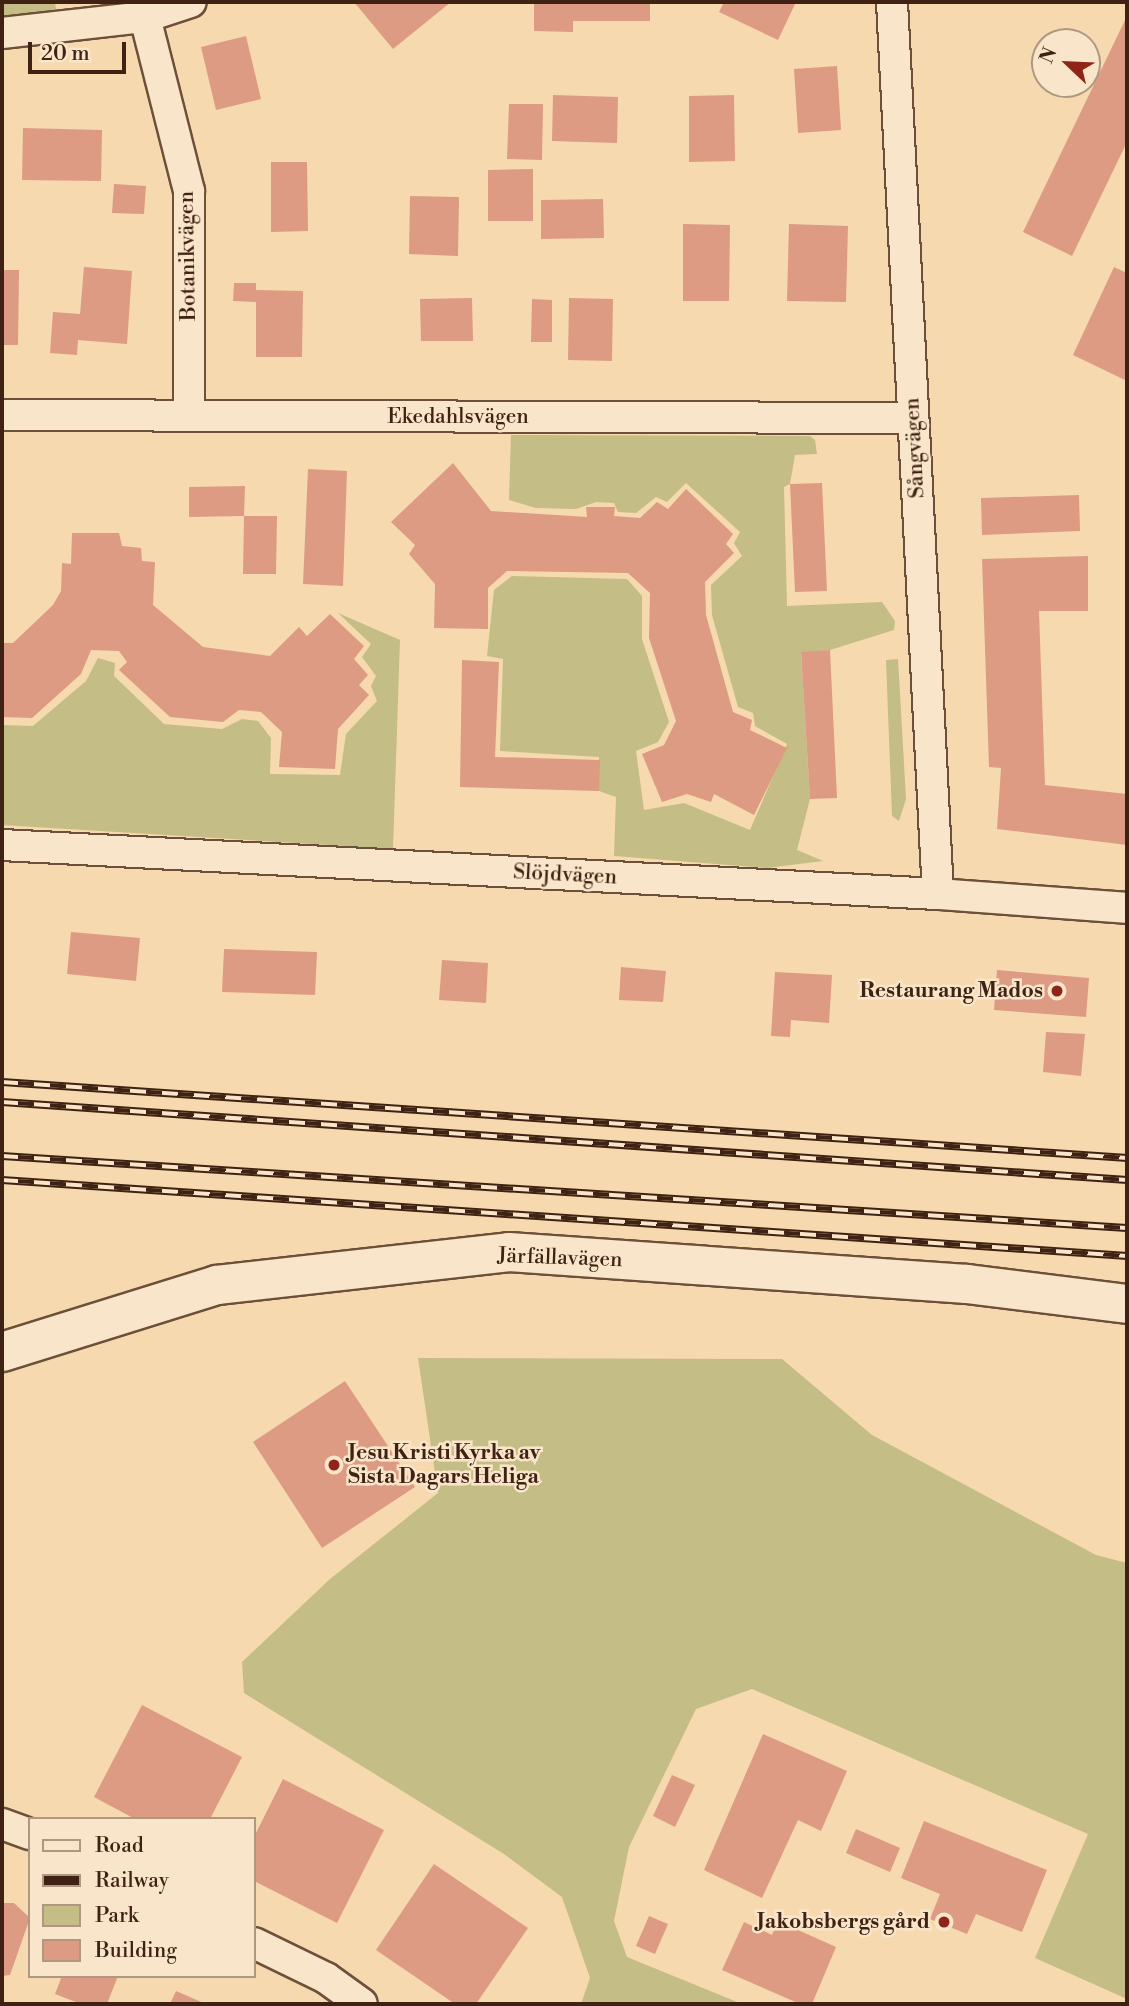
<!DOCTYPE html>
<meta charset="utf-8">
<style>
body{margin:0}
#map{position:relative;width:1129px;height:2006px;overflow:hidden;background:#f6d9ae;font-family:"Libre Bodoni",serif}
div>[style]{position:absolute}
.green>*{inset:0;background:#c4bd85}
.building>*{inset:0;background:#de9b83}
.roads{filter:drop-shadow(2px 0 #6d503a) drop-shadow(-2px 0 #6d503a) drop-shadow(0 2px #6d503a) drop-shadow(0 -2px #6d503a)}
.street>*{height:30px;margin:-15px;padding:0 15px;transform-origin:15px;border-radius:15px;background:#f9e6ca}
.secondary>*{height:38px;margin:-19px;padding:0 19px;transform-origin:19px;border-radius:19px;background:#f9e6ca}
.rail>*{height:8px;margin-top:-4px;transform-origin:0;background:repeating-linear-gradient(90deg,#f9e6ca 0 16px,#3f2213 0 32px);box-sizing:border-box;border-block:2px solid #3f2213}
.dots>*{width:19px;height:19px;translate:-50% -50%;box-sizing:border-box;border:4px solid #f9e6ca;border-radius:50%}
span{translate:-50% -50%;white-space:nowrap;text-align:center;line-height:1.15;-webkit-text-stroke:5px #f9e6ca;paint-order:stroke}
.street-label{font-size:21px;color:#3f2213}
.poi-label{font-size:21px;color:#3f2213;font-weight:700}
.right{translate:-100% -50%;text-align:right}
.left{translate:0 -50%;text-align:left}
.frame{position:absolute;inset:0;border:4px solid #3f2213;pointer-events:none}
.legend{position:absolute;left:28px;top:1817px;width:228px;height:161px;box-sizing:border-box;background:#f9e6ca;border:2px solid #af9881;margin:0;padding:9px 12px;list-style:none;font-size:21px;color:#3f2213}
.legend li{display:flex;align-items:center;gap:14px;height:35px}
.legend b{width:35px;border:2px solid #af9881}
.north{position:absolute;left:1031px;top:28px;width:70px;height:70px;box-sizing:border-box;background:#f9e6ca;border:2px solid #af9881;border-radius:50%;rotate:293deg;font-size:19px;font-weight:700;line-height:28px;text-align:center;color:#3f2213}
.north::after{content:'';display:block;margin:auto;width:24px;height:32px;background:#8f2418;clip-path:polygon(50% 0,100% 100%,50% 72%,0 100%)}
.scale{position:absolute;left:28px;top:42px;width:98px;height:32px;box-sizing:border-box;border:4px solid #3f2213;border-top:0;padding-left:9px;font-size:21px;line-height:24px;white-space:nowrap;color:#3f2213;-webkit-text-stroke:5px #f9e6ca;paint-order:stroke}
</style>
<div id="map">
<div class="green">
<i style="clip-path:polygon(2px 2px,55px 2px,56px 9px,2px 20px)"></i>
<i style="clip-path:polygon(511px 435px,810px 436px,815px 440px,817px 454px,795px 455px,790px 484px,784px 487px,787px 606px,882px 602px,895px 621px,894px 630px,830px 650px,801px 653px,810px 799px,797px 850px,823px 861px,767px 868px,614px 856px,616px 797px,599px 791px,599px 757px,500px 751px,503px 659px,487px 656px,494px 590px,512px 576px,627px 579px,642px 596px,642px 639px,669px 722px,658px 742px,636px 751px,644px 810px,684px 803px,750px 830px,787px 744px,755px 726px,753px 713px,738px 707px,712px 615px,711px 585px,742px 556px,734px 543px,740px 532px,686px 483px,667px 502px,656px 497px,636px 513px,618px 512px,614px 503px,596px 502px,576px 509px,536px 508px,509px 500px)"></i>
<i style="clip-path:polygon(338px 613px,400px 640px,393px 849px,2px 825px,2px 725px,33px 726px,86px 681px,98px 658px,115px 663px,114px 676px,164px 724px,222px 729px,242px 719px,258px 721px,271px 738px,270px 774px,340px 775px,346px 734px,377px 701px,371px 686px,376px 676px,362px 657px,371px 644px)"></i>
<i style="clip-path:polygon(898px 659px,906px 799px,899px 821px,892px 816px,886px 660px)"></i>
<i style="clip-path:polygon(418px 1358px,782px 1359px,872px 1435px,1096px 1555px,1127px 1563px,1127px 1999px,1035px 1958px,1088px 1834px,752px 1689px,696px 1709px,629px 1847px,614px 1921px,627px 1957px,742px 2004px,581px 2004px,590px 1978px,562px 1897px,504px 1854px,244px 1693px,242px 1662px,330px 1579px,438px 1493px)"></i>
</div>
<div class="building">
<i style="clip-path:polygon(354px 2px,451px 2px,393px 49px)"></i>
<i style="clip-path:polygon(534px 2px,650px 2px,650px 21px,573px 21px,573px 32px,534px 31px)"></i>
<i style="clip-path:polygon(724px 2px,796px 2px,778px 40px,719px 12px)"></i>
<i style="clip-path:polygon(1127px 16px,1127px 142px,1072px 256px,1023px 232px)"></i>
<i style="clip-path:polygon(246px 36px,261px 99px,216px 110px,201px 47px)"></i>
<i style="clip-path:polygon(837px 66px,841px 130px,798px 133px,794px 69px)"></i>
<i style="clip-path:polygon(553px 95px,618px 97px,617px 143px,552px 141px)"></i>
<i style="clip-path:polygon(734px 95px,735px 161px,689px 162px,689px 96px)"></i>
<i style="clip-path:polygon(509px 104px,543px 104px,542px 160px,507px 159px)"></i>
<i style="clip-path:polygon(23px 128px,102px 130px,101px 181px,22px 180px)"></i>
<i style="clip-path:polygon(271px 162px,307px 162px,308px 231px,271px 232px)"></i>
<i style="clip-path:polygon(533px 169px,533px 221px,488px 221px,488px 170px)"></i>
<i style="clip-path:polygon(114px 184px,146px 186px,144px 214px,112px 213px)"></i>
<i style="clip-path:polygon(410px 196px,459px 197px,458px 256px,409px 254px)"></i>
<i style="clip-path:polygon(603px 199px,604px 238px,541px 239px,541px 200px)"></i>
<i style="clip-path:polygon(683px 224px,730px 225px,729px 301px,683px 301px)"></i>
<i style="clip-path:polygon(789px 224px,848px 226px,846px 302px,787px 301px)"></i>
<i style="clip-path:polygon(84px 267px,132px 271px,127px 344px,78px 340px,77px 355px,50px 353px,53px 312px,80px 314px)"></i>
<i style="clip-path:polygon(1114px 267px,1127px 273px,1127px 381px,1073px 355px)"></i>
<i style="clip-path:polygon(2px 270px,19px 270px,18px 345px,2px 345px)"></i>
<i style="clip-path:polygon(234px 283px,256px 283px,256px 290px,303px 291px,302px 357px,256px 357px,256px 302px,233px 301px)"></i>
<i style="clip-path:polygon(472px 298px,473px 341px,421px 341px,420px 299px)"></i>
<i style="clip-path:polygon(569px 298px,613px 299px,612px 361px,568px 360px)"></i>
<i style="clip-path:polygon(532px 299px,552px 300px,552px 342px,531px 342px)"></i>
<i style="clip-path:polygon(453px 463px,491px 511px,587px 517px,586px 507px,615px 507px,614px 516px,640px 518px,657px 502px,668px 509px,686px 489px,733px 534px,726px 544px,734px 553px,705px 582px,706px 615px,733px 712px,752px 720px,750px 730px,787px 748px,754px 815px,714px 794px,711px 802px,687px 794px,662px 802px,642px 754px,664px 745px,676px 721px,649px 638px,650px 593px,628px 573px,507px 571px,488px 588px,488px 629px,434px 628px,435px 584px,409px 554px,415px 545px,391px 522px)"></i>
<i style="clip-path:polygon(308px 469px,347px 471px,343px 586px,303px 584px)"></i>
<i style="clip-path:polygon(822px 483px,827px 591px,795px 592px,790px 484px)"></i>
<i style="clip-path:polygon(245px 486px,244px 516px,189px 517px,189px 487px)"></i>
<i style="clip-path:polygon(1079px 495px,1080px 531px,982px 535px,981px 498px)"></i>
<i style="clip-path:polygon(244px 516px,277px 516px,276px 574px,243px 574px)"></i>
<i style="clip-path:polygon(72px 533px,119px 533px,122px 546px,141px 548px,142px 561px,155px 562px,153px 605px,203px 647px,270px 656px,299px 627px,307px 636px,330px 614px,364px 646px,354px 659px,368px 675px,359px 685px,369px 695px,338px 729px,335px 769px,279px 767px,282px 732px,261px 712px,239px 710px,223px 722px,170px 717px,119px 670px,127px 662px,119px 651px,91px 650px,81px 674px,32px 718px,2px 717px,2px 643px,13px 643px,53px 605px,61px 591px,62px 563px,71px 564px)"></i>
<i style="clip-path:polygon(1088px 556px,1088px 611px,1039px 611px,1045px 785px,1127px 794px,1127px 845px,997px 829px,1001px 768px,989px 767px,982px 559px)"></i>
<i style="clip-path:polygon(830px 650px,837px 798px,810px 799px,801px 652px)"></i>
<i style="clip-path:polygon(462px 660px,499px 662px,495px 757px,600px 760px,599px 791px,460px 787px)"></i>
<i style="clip-path:polygon(71px 932px,140px 938px,136px 981px,67px 974px)"></i>
<i style="clip-path:polygon(224px 949px,317px 952px,315px 995px,222px 992px)"></i>
<i style="clip-path:polygon(442px 960px,488px 963px,486px 1003px,439px 1000px)"></i>
<i style="clip-path:polygon(621px 967px,666px 971px,663px 1002px,619px 1000px)"></i>
<i style="clip-path:polygon(997px 970px,1089px 978px,1086px 1017px,994px 1010px)"></i>
<i style="clip-path:polygon(775px 972px,832px 975px,829px 1023px,791px 1020px,790px 1037px,771px 1036px)"></i>
<i style="clip-path:polygon(1046px 1032px,1085px 1034px,1081px 1076px,1043px 1072px)"></i>
<i style="clip-path:polygon(345px 1381px,415px 1487px,322px 1548px,253px 1442px)"></i>
<i style="clip-path:polygon(142px 1705px,242px 1757px,210px 1819px,135px 1819px,94px 1797px)"></i>
<i style="clip-path:polygon(763px 1734px,847px 1771px,821px 1831px,798px 1820px,762px 1898px,704px 1870px)"></i>
<i style="clip-path:polygon(672px 1775px,695px 1785px,675px 1827px,653px 1816px)"></i>
<i style="clip-path:polygon(283px 1779px,384px 1830px,337px 1923px,254px 1881px,254px 1837px)"></i>
<i style="clip-path:polygon(924px 1821px,1047px 1870px,1022px 1932px,976px 1914px,967px 1934px,930px 1919px,940px 1894px,901px 1878px)"></i>
<i style="clip-path:polygon(856px 1829px,900px 1848px,890px 1872px,846px 1853px)"></i>
<i style="clip-path:polygon(434px 1864px,528px 1928px,476px 2004px,455px 2004px,376px 1950px)"></i>
<i style="clip-path:polygon(2px 1903px,14px 1903px,30px 1918px,10px 1975px,2px 1976px)"></i>
<i style="clip-path:polygon(649px 1916px,668px 1924px,655px 1954px,636px 1946px)"></i>
<i style="clip-path:polygon(778px 1921px,836px 1947px,812px 2004px,800px 2004px,722px 1970px,744px 1922px,772px 1935px)"></i>
<i style="clip-path:polygon(62px 1976px,118px 1976px,107px 2004px,81px 2004px,55px 1994px)"></i>
<i style="clip-path:polygon(176px 1991px,206px 2004px,170px 2004px)"></i>
</div>
<div class="roads">
<div class="street">
<i style="left:892px;top:2px;width:893px;rotate:87.05deg"></i>
<i style="left:145px;top:17px;width:179px;rotate:75.8deg"></i>
<i style="left:189px;top:191px;width:225px;rotate:90deg"></i>
<i style="left:2px;top:33px;width:144px;rotate:-6.4deg"></i>
<i style="left:145px;top:17px;width:48px;rotate:-18.1deg"></i>
<i style="left:2px;top:415px;width:911px;rotate:0.19deg"></i>
<i style="left:2px;top:845px;width:937px;rotate:3deg"></i>
<i style="left:938px;top:894px;width:190px;rotate:4.2deg"></i>
<i style="left:2px;top:1824px;width:30px;rotate:20deg"></i>
<i style="left:254px;top:1943px;width:80px;rotate:25.9deg"></i>
<i style="left:326px;top:1978px;width:44px;rotate:35.8deg"></i>
</div>
<div class="secondary">
<i style="left:2px;top:1352px;width:225px;rotate:-17.3deg"></i>
<i style="left:217px;top:1285px;width:294px;rotate:-6.4deg"></i>
<i style="left:509px;top:1252px;width:459px;rotate:4deg"></i>
<i style="left:967px;top:1284px;width:161px;rotate:7.1deg"></i>
</div>
</div>
<div class="rail">
<i style="left:2px;top:1082px;width:1128px;rotate:3.86deg"></i>
<i style="left:2px;top:1102px;width:1128px;rotate:3.97deg"></i>
<i style="left:2px;top:1156px;width:1127px;rotate:3.66deg"></i>
<i style="left:2px;top:1180px;width:1128px;rotate:3.86deg"></i>
</div>
<div class="dots">
<i style="left:1057px;top:991px;background:#8f2418"></i>
<i style="left:334px;top:1465px;background:#8f2418"></i>
<i style="left:944px;top:1922px;background:#8f2418"></i>
</div>
<div class="street-label">
<span style="left:188px;top:256px;rotate:-91deg">Botanikvägen</span>
<span style="left:458px;top:417px">Ekedahlsvägen</span>
<span style="left:915px;top:448px;rotate:-93deg">Sångvägen</span>
<span style="left:565px;top:875px;rotate:3deg">Slöjdvägen</span>
<span style="left:560px;top:1258px;rotate:2deg">Järfällavägen</span>
</div>
<div class="poi-label">
<span class="right" style="left:1043px;top:991px">Restaurang Mados</span>
<span class="left" style="left:348px;top:1465px">Jesu Kristi Kyrka av<br>Sista Dagars Heliga</span>
<span class="right" style="left:930px;top:1922px">Jakobsbergs gård</span>
</div>
<div class="frame"></div>
<ul class="legend">
<li><b style="height:9px;background:#f9e6ca"></b>Road</li>
<li><b style="height:9px;background:#3f2213"></b>Railway</li>
<li><b style="height:19px;background:#c4bd85"></b>Park</li>
<li><b style="height:19px;background:#de9b83"></b>Building</li>
</ul>
<div class="north">N</div>
<div class="scale">20 m</div>
</div>
